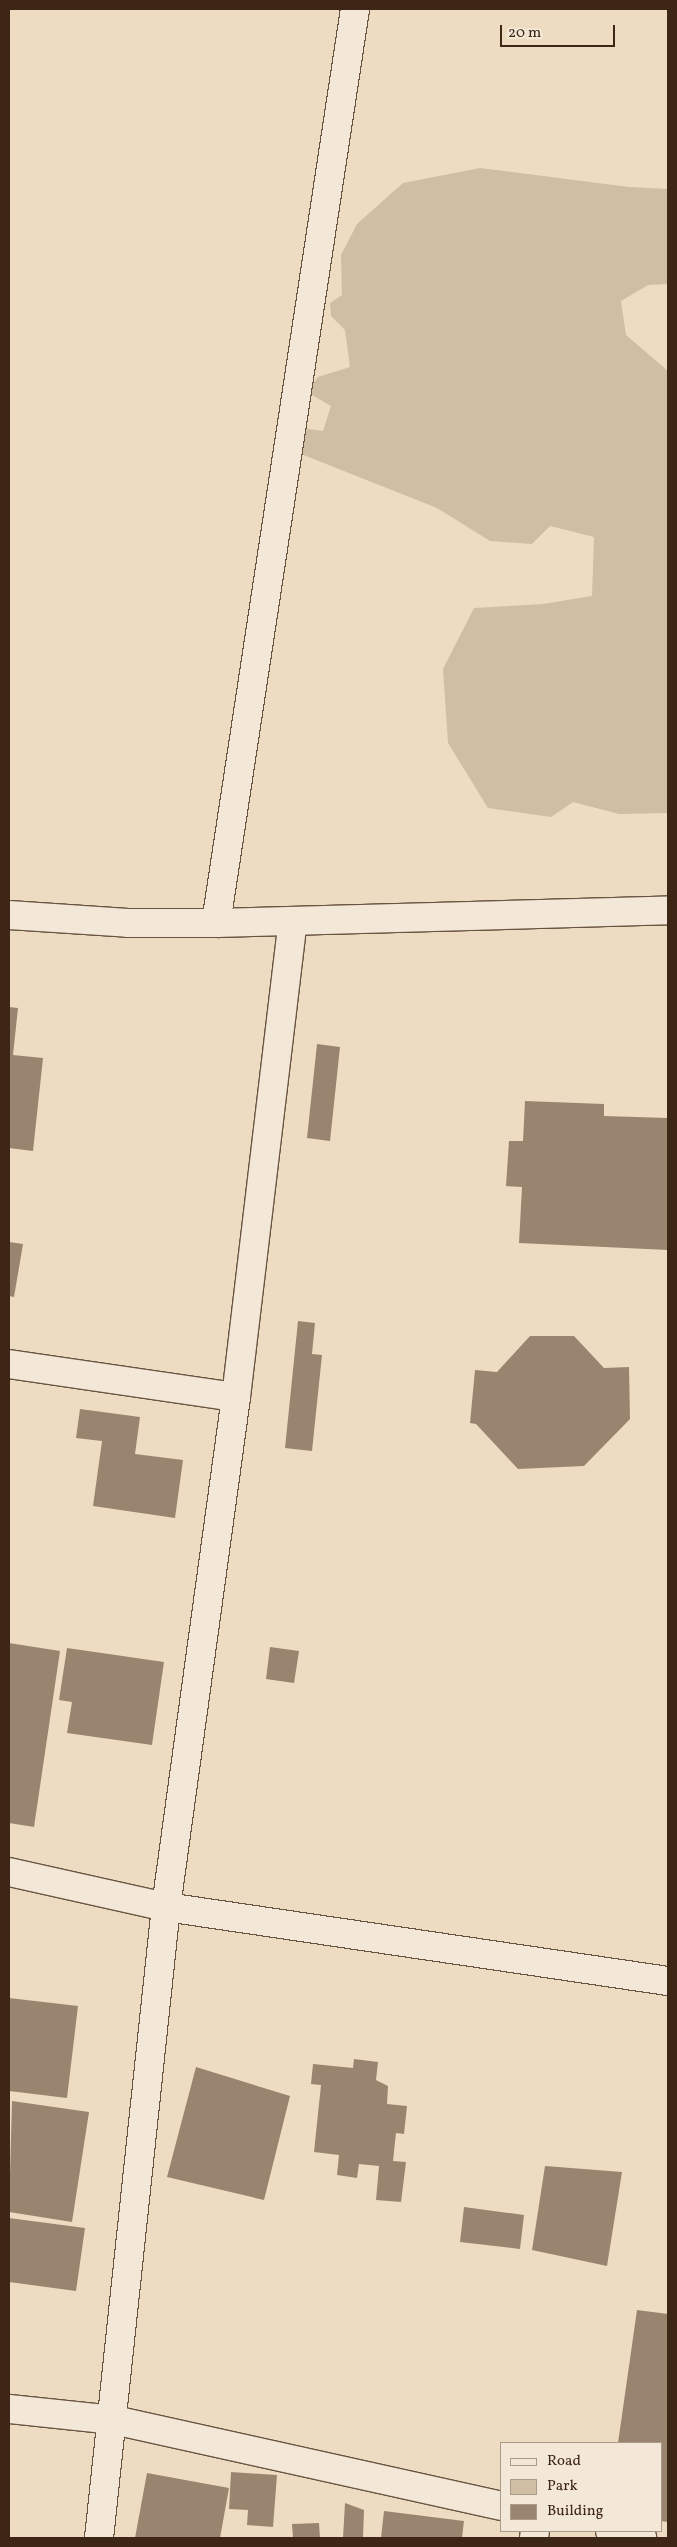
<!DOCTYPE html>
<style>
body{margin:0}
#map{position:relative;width:677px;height:2547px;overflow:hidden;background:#eddcc1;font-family:Vollkorn,serif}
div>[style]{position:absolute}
.green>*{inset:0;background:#cfbda4}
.building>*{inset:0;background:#99856f}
.roads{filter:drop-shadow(1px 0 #695441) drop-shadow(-1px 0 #695441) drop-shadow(0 1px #695441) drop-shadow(0 -1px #695441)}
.minor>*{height:28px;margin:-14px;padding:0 14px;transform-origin:14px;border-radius:14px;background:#f3e8d7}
span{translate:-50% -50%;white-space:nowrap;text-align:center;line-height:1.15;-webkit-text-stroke:4px #f3e8d7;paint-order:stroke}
.frame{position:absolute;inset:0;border:10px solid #3d2616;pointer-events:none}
.legend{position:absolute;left:500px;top:2442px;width:162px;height:90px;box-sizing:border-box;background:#f3e8d7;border:1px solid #aa9a8a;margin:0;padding:6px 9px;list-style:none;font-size:15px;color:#3d2616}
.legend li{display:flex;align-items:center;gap:10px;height:25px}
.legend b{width:25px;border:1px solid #aa9a8a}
.scale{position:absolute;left:500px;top:25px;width:115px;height:22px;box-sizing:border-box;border:2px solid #3d2616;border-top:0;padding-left:6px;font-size:15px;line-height:18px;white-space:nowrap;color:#3d2616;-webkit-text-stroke:4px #f3e8d7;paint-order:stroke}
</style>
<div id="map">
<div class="green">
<i style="clip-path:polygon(480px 168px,629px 187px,668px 189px,668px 284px,648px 285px,621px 301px,626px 335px,668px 371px,668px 813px,619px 814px,573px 802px,551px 817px,488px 808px,448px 743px,443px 669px,474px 608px,543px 604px,592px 596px,594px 537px,550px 526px,532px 544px,490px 541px,437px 508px,291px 450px,295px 427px,323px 431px,331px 406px,307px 392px,318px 377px,350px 367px,345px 330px,331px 316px,330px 303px,342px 295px,341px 255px,357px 224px,403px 183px)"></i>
</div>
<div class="building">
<i style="clip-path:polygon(9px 1007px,18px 1008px,13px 1055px,43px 1058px,33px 1151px,9px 1148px)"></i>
<i style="clip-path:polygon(317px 1044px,340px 1047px,330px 1141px,307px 1138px)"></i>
<i style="clip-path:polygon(525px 1101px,604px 1104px,604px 1116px,668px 1118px,668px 1250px,519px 1243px,522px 1187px,506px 1186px,509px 1141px,523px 1141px)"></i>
<i style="clip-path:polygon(9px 1242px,23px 1244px,14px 1297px,9px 1296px)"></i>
<i style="clip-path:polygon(298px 1321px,315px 1323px,312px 1354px,322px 1355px,312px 1451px,285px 1448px)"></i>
<i style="clip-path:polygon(530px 1336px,574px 1336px,604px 1368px,629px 1367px,630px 1419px,584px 1466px,518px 1469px,476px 1424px,470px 1423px,475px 1370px,497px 1372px)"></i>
<i style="clip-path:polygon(80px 1409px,140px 1417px,135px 1454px,183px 1460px,175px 1518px,93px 1506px,102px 1441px,76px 1438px)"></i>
<i style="clip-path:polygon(9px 1643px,60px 1651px,34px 1827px,9px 1823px)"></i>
<i style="clip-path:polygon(270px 1647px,299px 1651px,294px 1683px,266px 1679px)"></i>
<i style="clip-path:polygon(67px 1648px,164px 1662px,152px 1745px,67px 1733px,72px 1702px,59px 1700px)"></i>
<i style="clip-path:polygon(9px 1998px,78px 2006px,67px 2098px,9px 2091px)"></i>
<i style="clip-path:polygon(354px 2059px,378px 2062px,376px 2080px,388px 2086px,387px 2104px,407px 2106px,404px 2134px,396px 2133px,393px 2161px,406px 2162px,401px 2202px,376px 2200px,379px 2166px,359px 2164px,357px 2178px,337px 2175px,339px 2155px,314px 2152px,321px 2085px,311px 2084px,313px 2064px,353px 2068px)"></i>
<i style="clip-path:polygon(196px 2067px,290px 2096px,264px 2200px,167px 2177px)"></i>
<i style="clip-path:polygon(12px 2101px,89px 2112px,72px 2222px,9px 2212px)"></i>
<i style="clip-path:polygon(545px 2166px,622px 2172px,607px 2266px,532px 2250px)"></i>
<i style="clip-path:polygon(464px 2207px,524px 2215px,520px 2249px,460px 2242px)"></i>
<i style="clip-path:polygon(9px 2218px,85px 2228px,76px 2291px,9px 2282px)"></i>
<i style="clip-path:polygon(637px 2310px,668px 2314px,668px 2522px,661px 2521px,661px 2443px,618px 2443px)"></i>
<i style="clip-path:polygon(231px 2472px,277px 2475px,273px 2527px,247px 2525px,248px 2510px,229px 2509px)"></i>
<i style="clip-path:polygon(147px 2473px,229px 2488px,220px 2538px,135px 2538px)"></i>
<i style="clip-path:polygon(345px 2503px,364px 2510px,363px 2538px,343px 2538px)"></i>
<i style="clip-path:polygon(384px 2511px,464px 2521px,462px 2538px,381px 2538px)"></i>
<i style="clip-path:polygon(319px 2523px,320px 2538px,293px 2538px,292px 2524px)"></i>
</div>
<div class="roads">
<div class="minor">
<i style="left:9px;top:915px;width:119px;rotate:3.8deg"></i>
<i style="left:128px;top:923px;width:88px"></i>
<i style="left:216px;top:923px;width:452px;rotate:-1.6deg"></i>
<i style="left:216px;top:923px;width:925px;rotate:-81.35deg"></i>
<i style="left:9px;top:1364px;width:229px;rotate:8.3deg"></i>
<i style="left:9px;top:1872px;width:161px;rotate:12.6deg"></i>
<i style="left:166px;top:1907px;width:507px;rotate:8.39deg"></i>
<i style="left:9px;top:2409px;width:106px;rotate:6deg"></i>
<i style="left:114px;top:2420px;width:396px;rotate:12.5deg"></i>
<i style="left:610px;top:2531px;width:33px;rotate:12deg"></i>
<i style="left:99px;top:2538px;width:635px;rotate:-83.94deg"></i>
<i style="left:166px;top:1907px;width:515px;rotate:-82.18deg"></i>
<i style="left:236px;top:1397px;width:479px;rotate:-83.2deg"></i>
<i style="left:534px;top:2538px;width:7px;rotate:-82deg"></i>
</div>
</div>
<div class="frame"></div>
<ul class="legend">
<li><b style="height:6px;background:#f3e8d7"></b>Road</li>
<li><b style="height:14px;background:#cfbda4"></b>Park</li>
<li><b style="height:14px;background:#99856f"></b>Building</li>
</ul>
<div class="scale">20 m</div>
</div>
